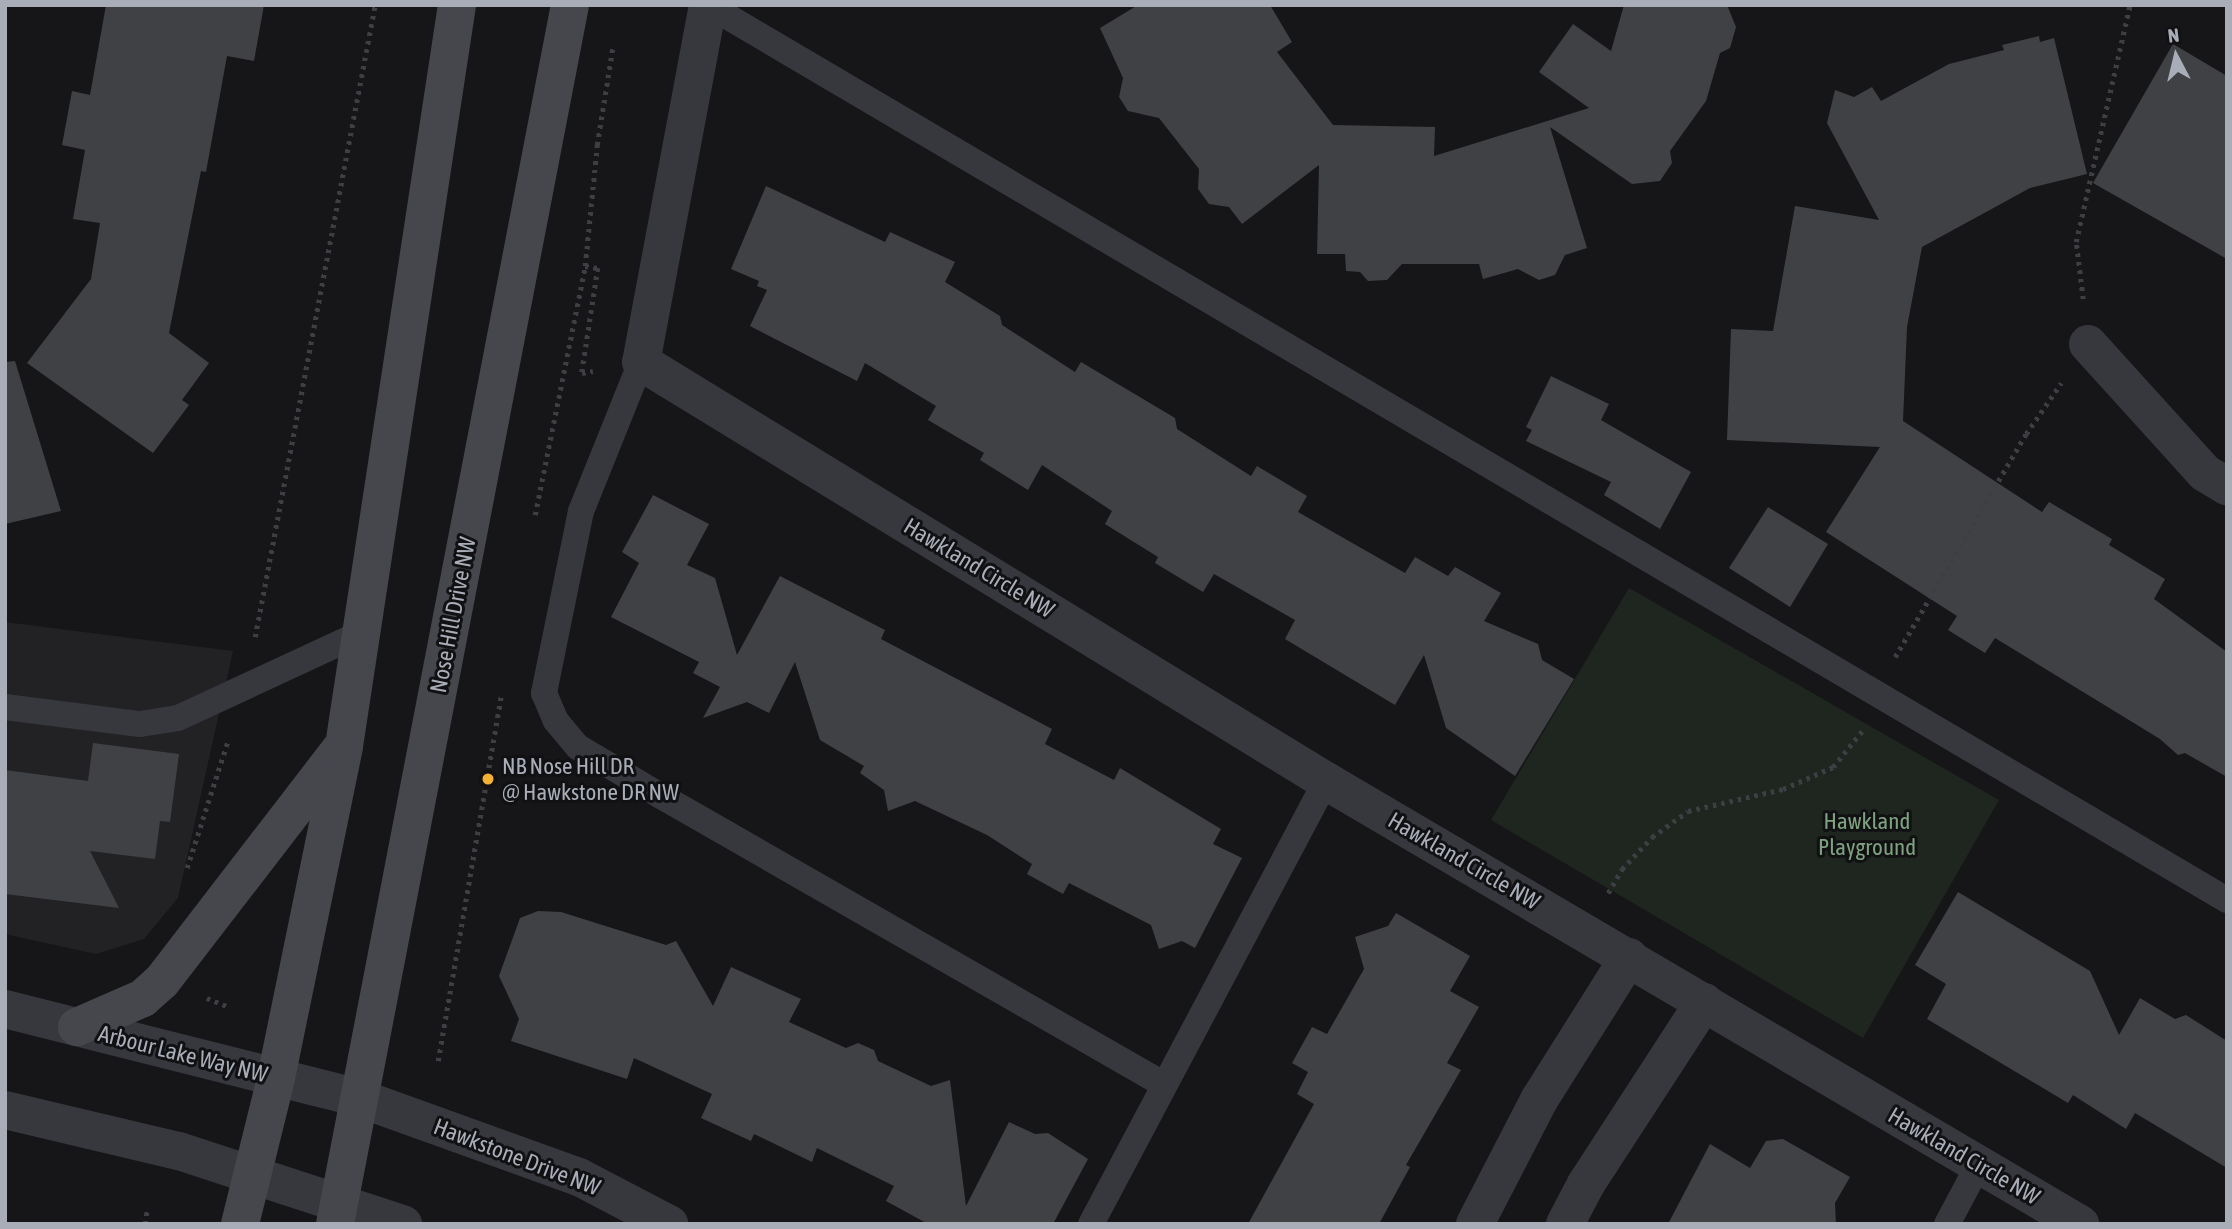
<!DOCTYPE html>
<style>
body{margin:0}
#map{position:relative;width:2232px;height:1229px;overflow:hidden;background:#161618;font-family:"Asap Condensed",sans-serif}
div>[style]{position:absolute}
.built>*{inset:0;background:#222225}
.green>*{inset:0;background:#1e261f}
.building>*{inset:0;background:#404145}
.path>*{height:4.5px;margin-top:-2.25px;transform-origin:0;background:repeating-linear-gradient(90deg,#3d3f44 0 3.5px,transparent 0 8.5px)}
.service>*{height:26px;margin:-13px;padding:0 13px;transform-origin:13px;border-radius:13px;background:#37383d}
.minor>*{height:38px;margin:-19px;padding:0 19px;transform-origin:19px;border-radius:19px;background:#37383d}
.tertiary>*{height:38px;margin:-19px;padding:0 19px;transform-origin:19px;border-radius:19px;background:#37383d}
.secondary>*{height:38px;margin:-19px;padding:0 19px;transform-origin:19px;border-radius:19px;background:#45474d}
.dots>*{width:19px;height:19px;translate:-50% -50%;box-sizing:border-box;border:4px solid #111113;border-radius:50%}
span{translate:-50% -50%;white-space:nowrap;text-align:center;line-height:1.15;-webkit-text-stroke:6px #111113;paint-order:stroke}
.street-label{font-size:23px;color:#a8adb8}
.poi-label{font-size:23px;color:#a8adb8}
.left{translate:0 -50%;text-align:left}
.park-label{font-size:23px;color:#7fa381}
.frame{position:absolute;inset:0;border:7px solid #a8adb8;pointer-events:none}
.north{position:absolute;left:2141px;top:21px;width:70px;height:70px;-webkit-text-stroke:5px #111113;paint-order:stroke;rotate:353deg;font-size:19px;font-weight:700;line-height:28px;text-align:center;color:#a8adb8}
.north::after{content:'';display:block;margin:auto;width:24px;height:32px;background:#a8adb8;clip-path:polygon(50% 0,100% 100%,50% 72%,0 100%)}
</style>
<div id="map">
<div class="built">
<i style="clip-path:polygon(5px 622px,233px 651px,178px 898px,144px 939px,96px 954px,5px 934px)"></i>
</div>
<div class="green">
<i style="clip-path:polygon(1629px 588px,1999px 800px,1863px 1038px,1491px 820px)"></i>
</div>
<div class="building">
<i style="clip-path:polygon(106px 5px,264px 5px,254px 61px,227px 56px,206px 172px,201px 171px,169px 333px,209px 363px,182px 400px,189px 405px,153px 453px,27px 363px,91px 279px,100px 223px,73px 219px,85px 150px,62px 145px,72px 91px,90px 95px)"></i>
<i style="clip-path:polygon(1138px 5px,1270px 5px,1292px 42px,1277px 52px,1333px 125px,1435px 127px,1434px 156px,1589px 108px,1539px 72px,1573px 24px,1611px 51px,1624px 5px,1727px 5px,1736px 27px,1730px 48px,1720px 53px,1706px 101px,1670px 151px,1672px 163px,1660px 181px,1632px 184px,1550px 127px,1587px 248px,1565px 255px,1555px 275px,1539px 280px,1518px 269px,1483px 279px,1479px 264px,1402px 264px,1387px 280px,1368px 281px,1360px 272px,1346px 271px,1345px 254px,1317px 254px,1319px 165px,1242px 224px,1229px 207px,1209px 204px,1198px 189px,1199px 169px,1159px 118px,1128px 111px,1119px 97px,1123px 78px,1100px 28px)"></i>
<i style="clip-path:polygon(2039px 36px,2040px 42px,2054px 38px,2087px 174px,2030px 188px,1922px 247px,1907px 327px,1903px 421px,2042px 512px,2049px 502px,2112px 539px,2109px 545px,2165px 579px,2154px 599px,2227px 652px,2227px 777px,2185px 753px,2178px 755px,2160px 739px,1995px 638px,1985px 653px,1948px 630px,1957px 616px,1826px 532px,1880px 447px,1727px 440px,1731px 329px,1773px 331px,1795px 206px,1879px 220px,1827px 123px,1835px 90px,1854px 97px,1872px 87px,1881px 101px,1949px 64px,2004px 50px,2002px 45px)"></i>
<i style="clip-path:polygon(2173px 44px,2227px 76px,2227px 259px,2093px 183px)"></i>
<i style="clip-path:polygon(766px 186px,885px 242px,890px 232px,955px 262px,945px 282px,1000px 316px,1002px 325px,1075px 372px,1081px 362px,1175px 418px,1177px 429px,1251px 476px,1257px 466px,1307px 496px,1298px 512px,1405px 573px,1415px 557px,1448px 576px,1455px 567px,1501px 593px,1484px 621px,1538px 644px,1542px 660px,1574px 679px,1515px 776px,1446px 728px,1424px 655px,1395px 705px,1285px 639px,1295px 620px,1214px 574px,1203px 592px,1155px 563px,1158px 557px,1105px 524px,1112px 511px,1042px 465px,1028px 490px,980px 460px,984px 453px,928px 420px,936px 406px,865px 363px,857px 381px,750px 326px,767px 290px,757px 286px,759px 281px,731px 269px)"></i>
<i style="clip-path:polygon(15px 361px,61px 511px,5px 524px,5px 362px)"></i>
<i style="clip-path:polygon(1551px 376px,1609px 404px,1601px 420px,1691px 472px,1660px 529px,1604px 495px,1611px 482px,1526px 441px,1532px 430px,1526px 427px)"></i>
<i style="clip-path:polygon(653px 495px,709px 524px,687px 565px,715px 578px,737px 655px,780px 576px,885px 630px,881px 639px,1052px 729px,1045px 744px,1114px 780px,1120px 768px,1221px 829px,1213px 844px,1242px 858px,1195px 948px,1182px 941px,1159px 949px,1151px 925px,1069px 883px,1063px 894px,1027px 874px,1032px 864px,987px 835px,915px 801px,888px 811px,884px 790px,860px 773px,864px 766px,820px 740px,795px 662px,769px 713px,747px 702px,703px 718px,720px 687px,693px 673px,699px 662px,611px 617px,639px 563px,622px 552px)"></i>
<i style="clip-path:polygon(1768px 507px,1828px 544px,1790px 607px,1729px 568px)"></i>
<i style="clip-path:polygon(93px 743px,179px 754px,170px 822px,160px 821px,155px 859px,90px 851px,119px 908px,5px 894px,5px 770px,88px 781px)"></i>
<i style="clip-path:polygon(1958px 892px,2090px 971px,2119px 1035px,2140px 998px,2175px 1019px,2186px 1015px,2227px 1041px,2227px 1168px,2135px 1113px,2126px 1129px,2073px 1095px,2068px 1103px,1927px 1019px,1946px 984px,1915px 965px)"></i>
<i style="clip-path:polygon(538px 911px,561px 912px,666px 945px,676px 941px,713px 1006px,731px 967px,801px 999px,789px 1022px,846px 1048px,858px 1043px,874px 1050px,878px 1061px,931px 1086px,950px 1080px,966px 1206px,1009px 1122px,1035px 1134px,1048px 1133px,1088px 1159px,1053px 1224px,928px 1224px,886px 1201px,894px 1186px,817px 1148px,812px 1162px,754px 1134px,751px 1141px,701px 1118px,712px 1094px,634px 1058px,627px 1079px,511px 1041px,519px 1019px,499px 976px,520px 918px)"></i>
<i style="clip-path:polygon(1396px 913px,1470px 956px,1450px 991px,1479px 1007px,1447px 1063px,1461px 1070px,1406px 1165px,1410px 1167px,1379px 1224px,1248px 1224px,1314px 1104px,1297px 1094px,1308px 1072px,1292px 1063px,1312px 1027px,1327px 1034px,1364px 969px,1355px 937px,1388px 926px)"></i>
<i style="clip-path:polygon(1783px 1139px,1850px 1177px,1835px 1203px,1836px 1224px,1668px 1224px,1710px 1144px,1750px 1168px,1766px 1141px)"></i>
</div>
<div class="path">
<i style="left:585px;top:266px;width:122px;rotate:-84.3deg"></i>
<i style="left:597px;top:145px;width:101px;rotate:-80.9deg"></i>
<i style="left:2083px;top:299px;width:57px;rotate:-97deg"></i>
<i style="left:2076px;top:242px;width:243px;rotate:-77.2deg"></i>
<i style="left:535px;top:515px;width:254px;rotate:-78.6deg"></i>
<i style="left:585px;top:266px;width:13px;rotate:9deg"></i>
<i style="left:598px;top:268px;width:106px;rotate:98.7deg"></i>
<i style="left:582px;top:373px;width:11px;rotate:-10deg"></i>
<i style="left:255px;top:637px;width:643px;rotate:-79.25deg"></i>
<i style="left:1895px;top:657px;width:259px;rotate:-59.6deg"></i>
<i style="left:2026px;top:434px;width:62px;rotate:-55.5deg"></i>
<i style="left:187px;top:868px;width:134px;rotate:-72.2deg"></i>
<i style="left:1608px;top:893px;width:28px;rotate:-60deg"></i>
<i style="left:1622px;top:869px;width:44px;rotate:-46.8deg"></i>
<i style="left:1652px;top:837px;width:44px;rotate:-35.8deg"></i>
<i style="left:1688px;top:811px;width:98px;rotate:-13deg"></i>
<i style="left:1783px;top:789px;width:55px;rotate:-23.7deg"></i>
<i style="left:1833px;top:767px;width:46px;rotate:-51.1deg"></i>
<i style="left:207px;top:998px;width:22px;rotate:22deg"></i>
<i style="left:438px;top:1061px;width:370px;rotate:-80.2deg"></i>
<i style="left:145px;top:1224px;width:14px;rotate:-82deg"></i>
</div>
<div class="service">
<i style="left:708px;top:5px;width:1763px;rotate:30.51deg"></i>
<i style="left:641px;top:362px;width:161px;rotate:111.9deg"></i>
<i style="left:581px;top:511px;width:186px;rotate:101.5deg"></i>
<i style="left:544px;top:693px;width:30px;rotate:67deg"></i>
<i style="left:556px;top:721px;width:34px;rotate:50deg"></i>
<i style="left:578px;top:747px;width:96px;rotate:30.6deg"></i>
<i style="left:661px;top:796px;width:579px;rotate:29.84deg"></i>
<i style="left:5px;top:707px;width:136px;rotate:7.2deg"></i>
<i style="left:140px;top:724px;width:38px;rotate:-9deg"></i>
<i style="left:178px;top:718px;width:202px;rotate:-24.9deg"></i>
<i style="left:1091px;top:1224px;width:501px;rotate:-62.06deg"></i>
<i style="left:1947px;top:1224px;width:66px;rotate:-61.9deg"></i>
</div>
<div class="minor">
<i style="left:708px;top:5px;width:363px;rotate:100.6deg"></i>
<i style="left:641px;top:362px;width:803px;rotate:31.45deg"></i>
<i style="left:1326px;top:781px;width:875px;rotate:30.44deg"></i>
<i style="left:2088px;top:344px;width:174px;rotate:47.8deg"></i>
<i style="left:2205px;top:473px;width:26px;rotate:31deg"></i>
<i style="left:1475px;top:1224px;width:140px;rotate:-62.7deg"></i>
<i style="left:1539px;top:1100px;width:169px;rotate:-57.8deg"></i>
<i style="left:1565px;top:1224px;width:45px;rotate:-62.3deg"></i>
<i style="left:1586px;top:1184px;width:217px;rotate:-57deg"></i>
</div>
<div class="tertiary">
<i style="left:5px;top:1009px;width:368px;rotate:14.1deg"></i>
<i style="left:362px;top:1099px;width:231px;rotate:19.8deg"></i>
<i style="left:579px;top:1177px;width:102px;rotate:27.6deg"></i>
<i style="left:5px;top:1110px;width:179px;rotate:13.3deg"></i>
<i style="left:179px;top:1151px;width:236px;rotate:18.1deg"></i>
</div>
<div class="secondary">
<i style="left:77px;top:1027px;width:72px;rotate:-23.7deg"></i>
<i style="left:143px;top:998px;width:25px;rotate:-42deg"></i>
<i style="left:162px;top:981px;width:292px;rotate:-52.4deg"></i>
<i style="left:240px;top:1224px;width:150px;rotate:-76.1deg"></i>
<i style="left:276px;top:1078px;width:339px;rotate:-78.4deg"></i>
<i style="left:344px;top:746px;width:750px;rotate:-81.33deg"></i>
<i style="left:335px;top:1224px;width:1241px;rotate:-79.09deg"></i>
</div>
<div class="dots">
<i style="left:488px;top:779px;background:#f2b134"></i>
</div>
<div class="street-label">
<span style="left:979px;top:568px;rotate:31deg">Hawkland Circle NW</span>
<span style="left:453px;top:615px;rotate:-79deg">Nose Hill Drive NW</span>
<span style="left:1464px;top:861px;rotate:30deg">Hawkland Circle NW</span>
<span style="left:183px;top:1054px;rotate:14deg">Arbour Lake Way NW</span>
<span style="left:1964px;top:1156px;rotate:30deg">Hawkland Circle NW</span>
<span style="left:517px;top:1157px;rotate:21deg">Hawkstone Drive NW</span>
</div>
<div class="poi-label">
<span class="left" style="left:502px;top:779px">NB Nose Hill DR<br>@ Hawkstone DR NW</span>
</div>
<div class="park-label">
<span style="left:1867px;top:834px">Hawkland<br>Playground</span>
</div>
<div class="frame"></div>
<div class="north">N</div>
</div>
